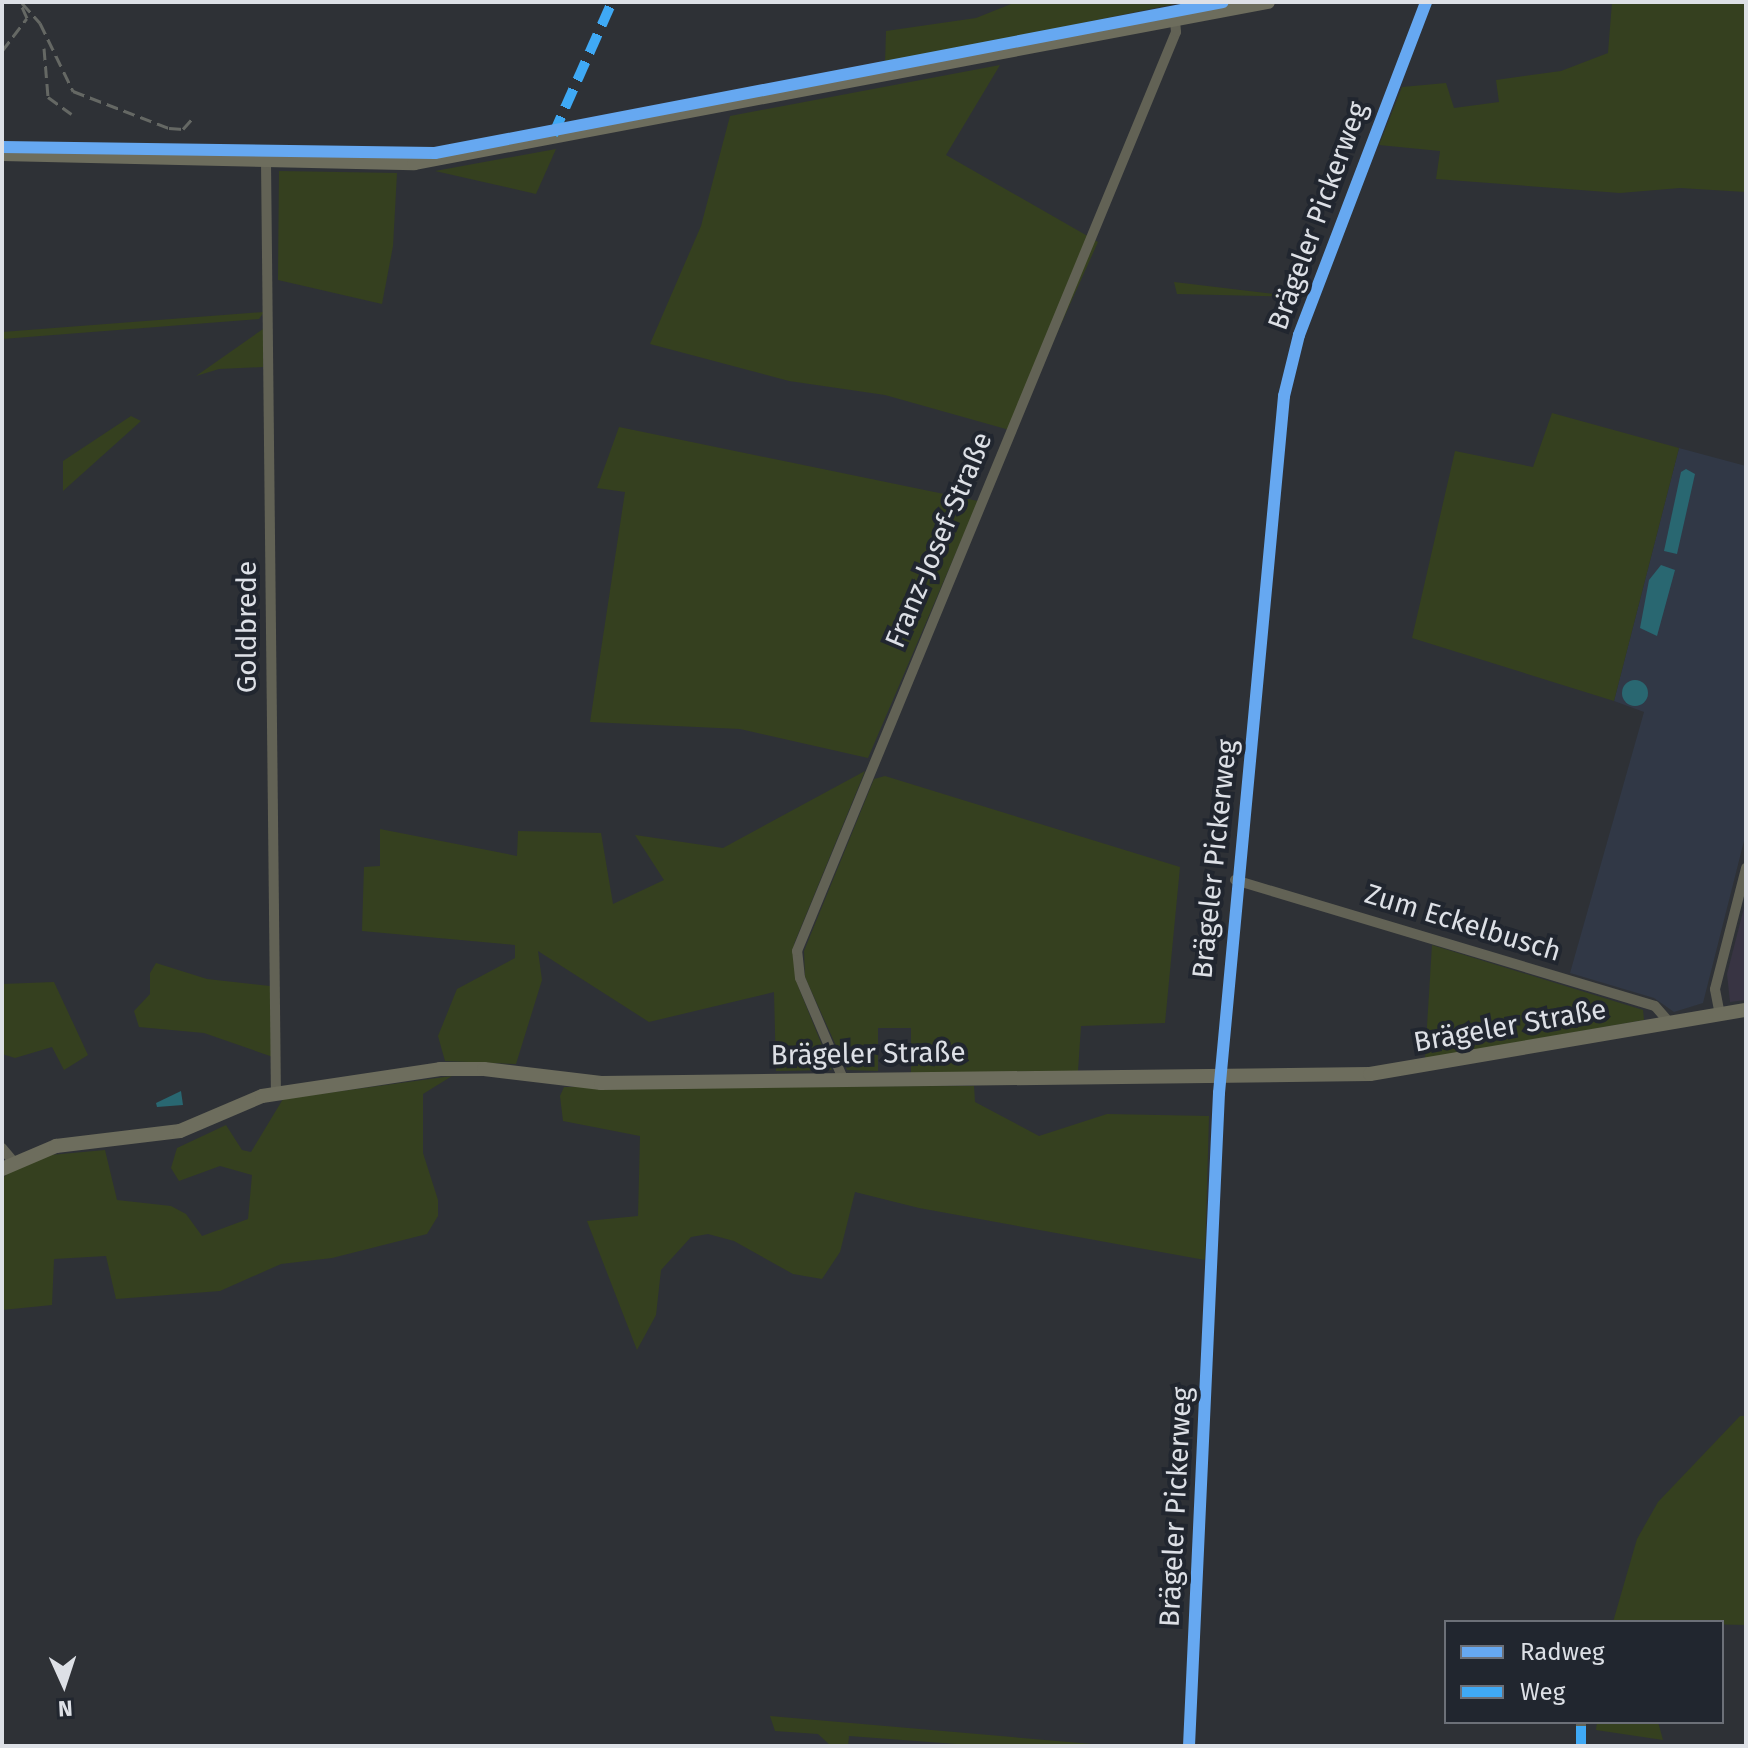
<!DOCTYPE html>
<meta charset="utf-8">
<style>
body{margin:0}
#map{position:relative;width:1748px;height:1748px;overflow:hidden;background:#2e3136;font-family:"Fira Sans",sans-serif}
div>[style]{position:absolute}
.built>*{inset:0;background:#313846}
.industrial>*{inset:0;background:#383443}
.green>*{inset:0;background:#35401f}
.water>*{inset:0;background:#296771}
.round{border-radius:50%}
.street>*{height:10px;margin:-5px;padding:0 5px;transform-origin:5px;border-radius:5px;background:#626255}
.secondary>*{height:14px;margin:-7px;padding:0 7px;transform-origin:7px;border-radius:7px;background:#6d6d5d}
.rail>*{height:3px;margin-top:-1.5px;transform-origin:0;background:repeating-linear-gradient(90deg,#656864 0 12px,transparent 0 18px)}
.quiet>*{height:10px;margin-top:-5px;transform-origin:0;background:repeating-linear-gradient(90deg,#3fa9f5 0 20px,transparent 0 30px)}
.cycleway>*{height:12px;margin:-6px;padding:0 6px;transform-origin:6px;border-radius:6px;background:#66a8f1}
span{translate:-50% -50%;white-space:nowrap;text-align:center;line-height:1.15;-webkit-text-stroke:8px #21262f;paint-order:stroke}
.street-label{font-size:28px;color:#dde0e6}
.frame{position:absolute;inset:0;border:4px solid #dde0e6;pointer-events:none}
.legend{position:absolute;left:1444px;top:1620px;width:280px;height:104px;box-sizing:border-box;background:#21262f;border:2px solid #6c7078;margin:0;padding:10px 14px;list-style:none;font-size:24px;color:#dde0e6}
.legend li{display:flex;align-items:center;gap:16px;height:40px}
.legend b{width:40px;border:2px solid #6c7078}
.north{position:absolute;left:24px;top:1644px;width:80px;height:80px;-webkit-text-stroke:6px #21262f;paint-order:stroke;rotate:177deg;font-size:22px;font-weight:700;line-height:32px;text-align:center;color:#dde0e6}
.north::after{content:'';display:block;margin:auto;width:28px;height:36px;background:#dde0e6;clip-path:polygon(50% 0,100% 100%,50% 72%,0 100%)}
</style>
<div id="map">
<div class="built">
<i style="clip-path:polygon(1679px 448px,1746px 466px,1746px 833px,1703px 1003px,1674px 1012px,1654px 998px,1570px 973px,1644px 712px,1614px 701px)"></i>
</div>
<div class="industrial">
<i style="clip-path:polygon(1746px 900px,1746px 1000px,1730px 1002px,1727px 974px)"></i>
</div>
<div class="green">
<i style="clip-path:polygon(1016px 2px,1184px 2px,885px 64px,886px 31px,976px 18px)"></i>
<i style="clip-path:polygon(1612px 2px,1746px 2px,1746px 192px,1680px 188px,1620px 193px,1436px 179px,1440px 151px,1379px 145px,1402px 87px,1446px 83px,1454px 108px,1499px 102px,1496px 80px,1561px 71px,1608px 53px)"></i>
<i style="clip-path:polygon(1000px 65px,946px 155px,1098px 242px,1013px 431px,885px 395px,789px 381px,650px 344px,701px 226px,730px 116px)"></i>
<i style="clip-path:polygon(556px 149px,536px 194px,435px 171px)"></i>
<i style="clip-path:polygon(279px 171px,397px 173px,393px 246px,382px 304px,278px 280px)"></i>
<i style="clip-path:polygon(1174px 282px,1299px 297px,1177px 294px)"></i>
<i style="clip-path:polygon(264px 312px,259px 319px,2px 339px,2px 332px)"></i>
<i style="clip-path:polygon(263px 329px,263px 367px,219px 369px,196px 376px)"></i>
<i style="clip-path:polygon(1552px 413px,1679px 448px,1614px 701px,1412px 638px,1455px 451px,1533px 467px)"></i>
<i style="clip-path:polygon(131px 416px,141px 421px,63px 491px,63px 461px)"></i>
<i style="clip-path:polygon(619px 427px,978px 501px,868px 758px,740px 729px,590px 722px,625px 492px,597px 488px)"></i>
<i style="clip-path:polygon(865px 771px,794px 944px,798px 986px,832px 1070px,776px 1071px,774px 992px,649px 1022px,538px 951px,542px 980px,516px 1064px,445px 1061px,438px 1036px,457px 989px,515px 958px,515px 945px,362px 931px,364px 867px,380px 866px,380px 829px,517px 856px,518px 831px,601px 833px,613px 904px,664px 880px,635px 835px,723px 848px)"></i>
<i style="clip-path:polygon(885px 776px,1180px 867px,1165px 1023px,1081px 1026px,1078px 1071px,911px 1073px,911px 1028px,878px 1028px,878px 1071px,847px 1070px,805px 977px,804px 951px,874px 779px)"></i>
<i style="clip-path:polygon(1432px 945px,1643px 1010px,1644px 1020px,1425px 1059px)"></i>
<i style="clip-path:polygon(156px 963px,207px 979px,270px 986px,273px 1057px,204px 1033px,139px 1027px,134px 1011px,150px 994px,150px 973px)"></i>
<i style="clip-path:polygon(54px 982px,88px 1055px,64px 1070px,52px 1047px,15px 1058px,2px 1054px,2px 984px)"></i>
<i style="clip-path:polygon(452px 1076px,423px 1094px,423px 1153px,438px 1200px,438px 1216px,427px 1234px,332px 1258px,281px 1264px,220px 1291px,116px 1299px,106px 1256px,54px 1259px,52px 1305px,2px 1310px,2px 1179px,8px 1173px,50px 1155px,105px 1150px,117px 1200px,171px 1206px,186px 1214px,202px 1236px,248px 1219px,252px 1175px,220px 1166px,179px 1181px,171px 1168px,177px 1148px,226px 1125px,242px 1150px,251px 1152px,283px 1099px)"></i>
<i style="clip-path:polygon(974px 1086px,975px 1102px,1039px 1136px,1107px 1114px,1209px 1116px,1205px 1260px,919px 1208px,855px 1192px,840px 1252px,822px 1279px,793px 1274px,734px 1241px,708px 1234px,691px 1237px,661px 1270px,656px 1315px,637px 1350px,587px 1221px,638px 1216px,640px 1136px,563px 1121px,560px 1096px,564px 1087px)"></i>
<i style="clip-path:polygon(1740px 1416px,1746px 1416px,1746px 1625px,1613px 1622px,1637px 1539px,1658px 1502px)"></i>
<i style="clip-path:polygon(770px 1716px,1115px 1746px,983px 1746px,849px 1736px,848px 1746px,831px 1746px,818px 1734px,775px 1731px)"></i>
<i style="clip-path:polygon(1597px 1722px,1658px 1722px,1663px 1740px,1596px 1730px)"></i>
</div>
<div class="water">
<i style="clip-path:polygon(1686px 469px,1695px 474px,1677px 554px,1664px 551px,1681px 472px)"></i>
<i style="clip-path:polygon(1661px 565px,1675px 570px,1657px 636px,1640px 628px,1649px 580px)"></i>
<i class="round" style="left:1622px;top:680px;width:26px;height:26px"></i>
<i style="clip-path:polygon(181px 1091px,183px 1105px,157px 1107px,156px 1103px)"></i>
</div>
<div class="street">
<i style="left:266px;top:161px;width:933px;rotate:89.39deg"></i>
<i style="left:1235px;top:880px;width:438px;rotate:16.7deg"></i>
<i style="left:1655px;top:1006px;width:23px;rotate:49deg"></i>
<i style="left:1720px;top:1015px;width:26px;rotate:-101deg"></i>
<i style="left:1715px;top:989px;width:125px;rotate:-75.6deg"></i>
<i style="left:844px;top:1081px;width:112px;rotate:-113.1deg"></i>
<i style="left:800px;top:978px;width:27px;rotate:-96deg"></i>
<i style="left:797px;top:951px;width:994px;rotate:-67.59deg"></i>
<i style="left:1176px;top:32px;width:12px;rotate:-95deg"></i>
<i style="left:2px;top:1148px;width:17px;rotate:50deg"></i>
<i style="left:1189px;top:1746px;width:654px;rotate:-87.37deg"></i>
<i style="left:1219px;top:1093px;width:700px;rotate:-84.67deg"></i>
<i style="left:1284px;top:396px;width:63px;rotate:-76.2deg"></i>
<i style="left:1299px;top:335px;width:356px;rotate:-69.1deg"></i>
<i style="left:1581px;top:1746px;width:24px;rotate:-90deg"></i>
</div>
<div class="secondary">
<i style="left:2px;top:154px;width:412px;rotate:1.3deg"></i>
<i style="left:414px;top:163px;width:869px;rotate:-10.68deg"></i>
<i style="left:2px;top:1169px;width:59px;rotate:-23.1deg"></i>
<i style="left:56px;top:1146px;width:125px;rotate:-6.9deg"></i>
<i style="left:180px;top:1131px;width:89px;rotate:-23.1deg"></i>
<i style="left:262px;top:1096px;width:180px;rotate:-8.6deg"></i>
<i style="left:440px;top:1069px;width:44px"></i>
<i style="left:484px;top:1069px;width:118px;rotate:6.8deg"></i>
<i style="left:601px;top:1083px;width:769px;rotate:-0.67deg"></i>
<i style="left:1370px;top:1074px;width:381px;rotate:-9.7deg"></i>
</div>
<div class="rail">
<i style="left:22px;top:3px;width:27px;rotate:48deg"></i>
<i style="left:40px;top:23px;width:76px;rotate:64.1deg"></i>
<i style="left:73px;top:91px;width:103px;rotate:21.1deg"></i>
<i style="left:169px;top:128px;width:14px;rotate:4deg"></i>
<i style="left:183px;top:129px;width:13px;rotate:-48deg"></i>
<i style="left:44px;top:48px;width:49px;rotate:85.3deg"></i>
<i style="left:48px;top:97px;width:29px;rotate:36deg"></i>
<i style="left:2px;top:51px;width:41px;rotate:-52.9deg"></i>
<i style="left:27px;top:18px;width:17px;rotate:-114deg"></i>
</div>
<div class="quiet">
<i style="left:553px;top:135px;width:145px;rotate:-66.1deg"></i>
<i style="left:1581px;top:1746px;width:24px;rotate:-90deg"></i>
</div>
<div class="cycleway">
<i style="left:2px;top:147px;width:433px;rotate:0.8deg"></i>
<i style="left:435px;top:153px;width:802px;rotate:-10.85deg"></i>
<i style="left:1189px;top:1746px;width:654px;rotate:-87.37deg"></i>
<i style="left:1219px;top:1093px;width:700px;rotate:-84.67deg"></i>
<i style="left:1284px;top:396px;width:63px;rotate:-76.2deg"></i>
<i style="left:1299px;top:335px;width:356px;rotate:-69.1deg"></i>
</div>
<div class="street-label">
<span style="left:1318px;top:216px;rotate:-70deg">Brägeler Pickerweg</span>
<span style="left:939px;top:540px;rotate:-67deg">Franz-Josef-Straße</span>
<span style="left:247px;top:627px;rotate:-90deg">Goldbrede</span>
<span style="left:1215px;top:859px;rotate:-84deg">Brägeler Pickerweg</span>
<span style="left:1463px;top:923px;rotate:17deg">Zum Eckelbusch</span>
<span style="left:1510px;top:1026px;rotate:-10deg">Brägeler Straße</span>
<span style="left:868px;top:1054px;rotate:-1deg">Brägeler Straße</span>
<span style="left:1176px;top:1507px;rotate:-87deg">Brägeler Pickerweg</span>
</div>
<div class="frame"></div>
<ul class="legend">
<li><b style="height:10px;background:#66a8f1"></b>Radweg</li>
<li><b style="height:10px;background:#3fa9f5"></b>Weg</li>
</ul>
<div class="north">N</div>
</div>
